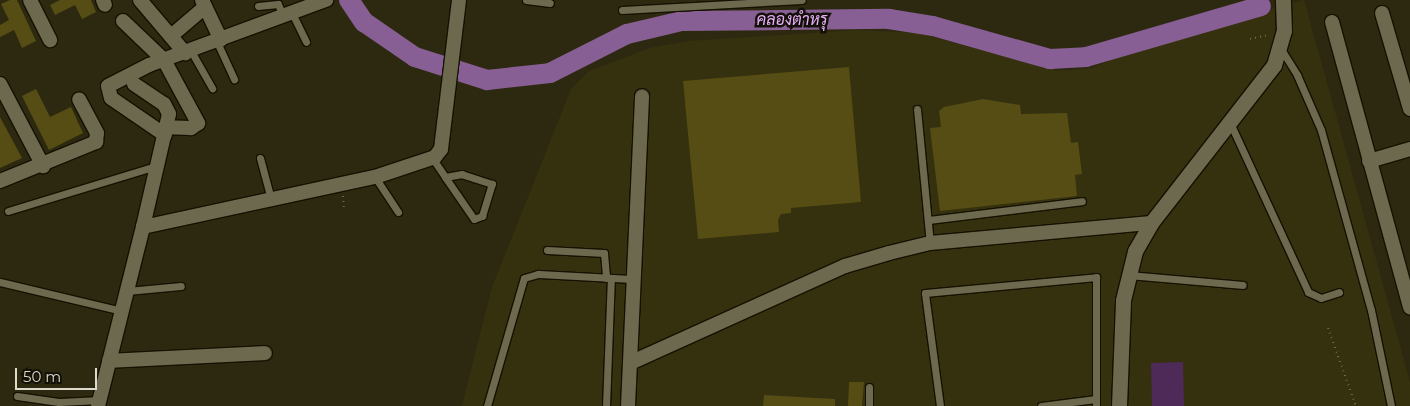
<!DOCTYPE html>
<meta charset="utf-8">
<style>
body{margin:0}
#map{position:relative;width:1410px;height:406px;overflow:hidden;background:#2d2910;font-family:Montserrat,Sarabun,sans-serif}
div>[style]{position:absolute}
.built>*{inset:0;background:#35300e}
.green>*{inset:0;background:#4e2a59}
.river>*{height:20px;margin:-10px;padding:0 10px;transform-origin:10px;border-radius:10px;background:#885f95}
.building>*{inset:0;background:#554d14}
.path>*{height:2px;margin-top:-1px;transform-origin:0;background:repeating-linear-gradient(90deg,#6a6651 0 1px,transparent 0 5px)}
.roads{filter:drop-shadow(1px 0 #151100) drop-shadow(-1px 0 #151100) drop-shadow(0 1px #151100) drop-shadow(0 -1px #151100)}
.lane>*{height:7px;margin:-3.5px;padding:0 3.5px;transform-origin:3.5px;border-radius:3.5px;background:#6d694e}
.street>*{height:14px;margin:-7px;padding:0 7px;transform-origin:7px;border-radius:7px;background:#6d694e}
.secondary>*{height:15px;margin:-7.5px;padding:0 7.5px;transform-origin:7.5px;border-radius:7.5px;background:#6d694e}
span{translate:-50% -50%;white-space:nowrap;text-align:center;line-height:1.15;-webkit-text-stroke:5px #131107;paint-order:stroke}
.water-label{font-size:16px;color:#eaaffe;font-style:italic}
.scale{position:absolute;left:15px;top:368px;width:82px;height:22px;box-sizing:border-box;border:2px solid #dcdacb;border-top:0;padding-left:6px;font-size:15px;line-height:18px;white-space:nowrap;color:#dcdacb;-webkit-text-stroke:4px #131107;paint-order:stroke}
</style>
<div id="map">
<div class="built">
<i style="clip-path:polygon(1304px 0,1410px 382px,1410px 406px,462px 406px,492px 287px,571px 89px,589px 71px,650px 48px,688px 41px,858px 30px,918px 33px,1059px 71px,1092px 68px,1156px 41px)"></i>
</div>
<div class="green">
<i style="clip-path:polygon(1183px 362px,1184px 406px,1152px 406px,1151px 363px)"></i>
</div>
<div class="river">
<i style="left:349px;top:0;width:27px;rotate:56deg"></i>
<i style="left:364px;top:22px;width:62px;rotate:34.5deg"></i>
<i style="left:415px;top:57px;width:76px;rotate:17.7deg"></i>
<i style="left:487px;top:80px;width:63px;rotate:-6.3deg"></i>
<i style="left:550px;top:73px;width:86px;rotate:-26.9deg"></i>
<i style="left:627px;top:34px;width:57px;rotate:-13.3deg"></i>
<i style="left:682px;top:21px;width:207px;rotate:-0.6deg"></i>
<i style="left:889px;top:19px;width:45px;rotate:9deg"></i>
<i style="left:933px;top:26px;width:122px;rotate:15.8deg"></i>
<i style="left:1050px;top:59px;width:36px;rotate:-3deg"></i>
<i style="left:1086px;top:57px;width:182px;rotate:-16.2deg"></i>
</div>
<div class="building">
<i style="clip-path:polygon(10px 0,17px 0,36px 41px,22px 48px,14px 30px,0 37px,0 25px,9px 20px,1px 4px)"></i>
<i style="clip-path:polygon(60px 0,91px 0,96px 12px,82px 19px,75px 5px,55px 15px,50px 5px)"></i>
<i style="clip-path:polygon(849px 67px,861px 202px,791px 208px,791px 213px,781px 214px,778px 220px,779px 232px,698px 239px,683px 81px)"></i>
<i style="clip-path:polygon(36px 89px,50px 117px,71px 107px,83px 133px,49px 150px,22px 96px)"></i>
<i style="clip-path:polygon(983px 99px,1020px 105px,1021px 114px,1067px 113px,1071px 143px,1078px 142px,1082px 174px,1075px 175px,1077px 196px,940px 211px,930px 128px,941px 127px,939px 111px,944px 107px)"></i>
<i style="clip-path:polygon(0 117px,22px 158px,0 168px)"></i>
<i style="clip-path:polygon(849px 382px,864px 382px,862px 406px,848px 406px)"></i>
<i style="clip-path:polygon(764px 395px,835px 399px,835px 406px,763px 406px)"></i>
</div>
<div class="path">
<i style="left:1250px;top:39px;width:19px;rotate:-12deg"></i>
<i style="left:343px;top:196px;width:13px;rotate:86deg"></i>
<i style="left:1328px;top:328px;width:83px;rotate:70.3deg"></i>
</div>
<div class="roads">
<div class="lane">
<i style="left:526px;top:0;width:24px;rotate:7deg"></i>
<i style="left:258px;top:6px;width:20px;rotate:-6deg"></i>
<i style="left:278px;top:4px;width:13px;rotate:67deg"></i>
<i style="left:622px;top:10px;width:180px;rotate:-3.2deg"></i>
<i style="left:292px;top:13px;width:32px;rotate:64deg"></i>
<i style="left:217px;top:42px;width:41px;rotate:65.3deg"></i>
<i style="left:1281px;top:49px;width:31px;rotate:58deg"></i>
<i style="left:1297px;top:75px;width:60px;rotate:66.4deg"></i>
<i style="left:1321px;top:130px;width:187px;rotate:74.5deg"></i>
<i style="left:1371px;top:310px;width:98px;rotate:78.2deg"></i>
<i style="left:191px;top:51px;width:43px;rotate:60.4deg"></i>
<i style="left:917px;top:109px;width:135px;rotate:84.5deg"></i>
<i style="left:1231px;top:125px;width:184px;rotate:65.2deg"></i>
<i style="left:1308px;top:292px;width:14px;rotate:25deg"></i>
<i style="left:1321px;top:298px;width:19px;rotate:-18deg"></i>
<i style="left:260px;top:158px;width:42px;rotate:75deg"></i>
<i style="left:433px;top:159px;width:22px;rotate:56deg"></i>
<i style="left:445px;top:177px;width:51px;rotate:55.4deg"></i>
<i style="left:474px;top:219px;width:9px;rotate:-21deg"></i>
<i style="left:482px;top:216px;width:34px;rotate:-73deg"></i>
<i style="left:492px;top:184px;width:32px;rotate:-162deg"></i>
<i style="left:462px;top:174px;width:17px;rotate:170deg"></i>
<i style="left:375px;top:177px;width:42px;rotate:56.7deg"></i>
<i style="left:8px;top:211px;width:155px;rotate:-16.9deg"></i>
<i style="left:928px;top:220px;width:155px;rotate:-7deg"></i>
<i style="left:547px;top:250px;width:57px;rotate:3deg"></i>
<i style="left:604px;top:253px;width:25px;rotate:85deg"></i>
<i style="left:1129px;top:275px;width:114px;rotate:5deg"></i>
<i style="left:0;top:282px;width:125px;rotate:13.4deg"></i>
<i style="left:127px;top:291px;width:54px;rotate:-5.3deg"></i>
<i style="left:17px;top:396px;width:42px;rotate:8.1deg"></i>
<i style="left:59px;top:402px;width:41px;rotate:-2.8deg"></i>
<i style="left:487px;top:406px;width:133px;rotate:-73.9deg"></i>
<i style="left:524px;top:278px;width:15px;rotate:-16deg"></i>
<i style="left:538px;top:274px;width:95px;rotate:3deg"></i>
<i style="left:606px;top:406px;width:128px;rotate:-87.8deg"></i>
<i style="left:869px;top:406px;width:19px;rotate:-90deg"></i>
<i style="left:940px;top:406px;width:114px;rotate:-97.6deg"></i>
<i style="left:925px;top:293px;width:172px;rotate:-5.3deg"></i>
<i style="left:1096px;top:277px;width:129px;rotate:90deg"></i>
<i style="left:1041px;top:406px;width:55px;rotate:-7.3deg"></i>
</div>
<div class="street">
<i style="left:30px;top:0;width:45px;rotate:63.4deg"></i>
<i style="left:103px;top:0;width:5px;rotate:68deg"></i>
<i style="left:140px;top:0;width:70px;rotate:49.7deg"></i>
<i style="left:202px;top:0;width:44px;rotate:64.6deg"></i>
<i style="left:1382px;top:13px;width:100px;rotate:73.7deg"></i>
<i style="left:123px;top:21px;width:57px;rotate:43.6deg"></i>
<i style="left:164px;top:60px;width:72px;rotate:61.6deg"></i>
<i style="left:198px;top:123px;width:9px;rotate:144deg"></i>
<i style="left:191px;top:128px;width:24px;rotate:-178deg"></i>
<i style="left:1332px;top:22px;width:296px;rotate:74.7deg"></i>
<i style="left:171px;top:36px;width:45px;rotate:-40.5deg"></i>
<i style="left:0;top:84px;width:93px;rotate:62.3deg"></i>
<i style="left:134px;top:84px;width:36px;rotate:34deg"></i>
<i style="left:164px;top:104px;width:11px;rotate:63deg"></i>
<i style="left:169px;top:114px;width:116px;rotate:103deg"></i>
<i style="left:165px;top:135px;width:65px;rotate:-145.6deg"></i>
<i style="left:111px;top:98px;width:12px;rotate:-104deg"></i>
<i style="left:108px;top:86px;width:46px;rotate:-27.1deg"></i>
<i style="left:149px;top:65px;width:189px;rotate:-20.2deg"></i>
<i style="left:1369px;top:161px;width:43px;rotate:-16.3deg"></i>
<i style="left:0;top:181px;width:104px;rotate:-22.1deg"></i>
<i style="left:96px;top:142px;width:9px;rotate:-84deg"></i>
<i style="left:97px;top:133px;width:38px;rotate:-118deg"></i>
<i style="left:109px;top:361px;width:156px;rotate:-2.9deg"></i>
<i style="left:630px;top:363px;width:236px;rotate:-24.3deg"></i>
<i style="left:845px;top:266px;width:46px;rotate:-16.5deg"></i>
<i style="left:889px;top:253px;width:42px;rotate:-13.7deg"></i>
<i style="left:930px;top:243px;width:222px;rotate:-5.2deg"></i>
<i style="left:98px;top:406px;width:185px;rotate:-75.9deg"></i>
<i style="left:143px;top:227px;width:237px;rotate:-12.2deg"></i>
<i style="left:375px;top:177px;width:63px;rotate:-18.4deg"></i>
<i style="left:435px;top:157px;width:10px;rotate:-53deg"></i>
<i style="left:441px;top:149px;width:150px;rotate:-83.1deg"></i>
<i style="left:628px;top:406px;width:310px;rotate:-87.4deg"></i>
</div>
<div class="secondary">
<i style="left:1119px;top:406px;width:106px;rotate:-87.8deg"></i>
<i style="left:1123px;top:300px;width:50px;rotate:-76.2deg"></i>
<i style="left:1135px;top:251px;width:32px;rotate:-60deg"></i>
<i style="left:1151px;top:223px;width:200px;rotate:-52.1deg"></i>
<i style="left:1274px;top:65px;width:35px;rotate:-74deg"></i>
<i style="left:1284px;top:31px;width:31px;rotate:-92deg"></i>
</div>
</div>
<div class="water-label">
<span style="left:792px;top:20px">คลองตำหรุ</span>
</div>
<div class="scale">50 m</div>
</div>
